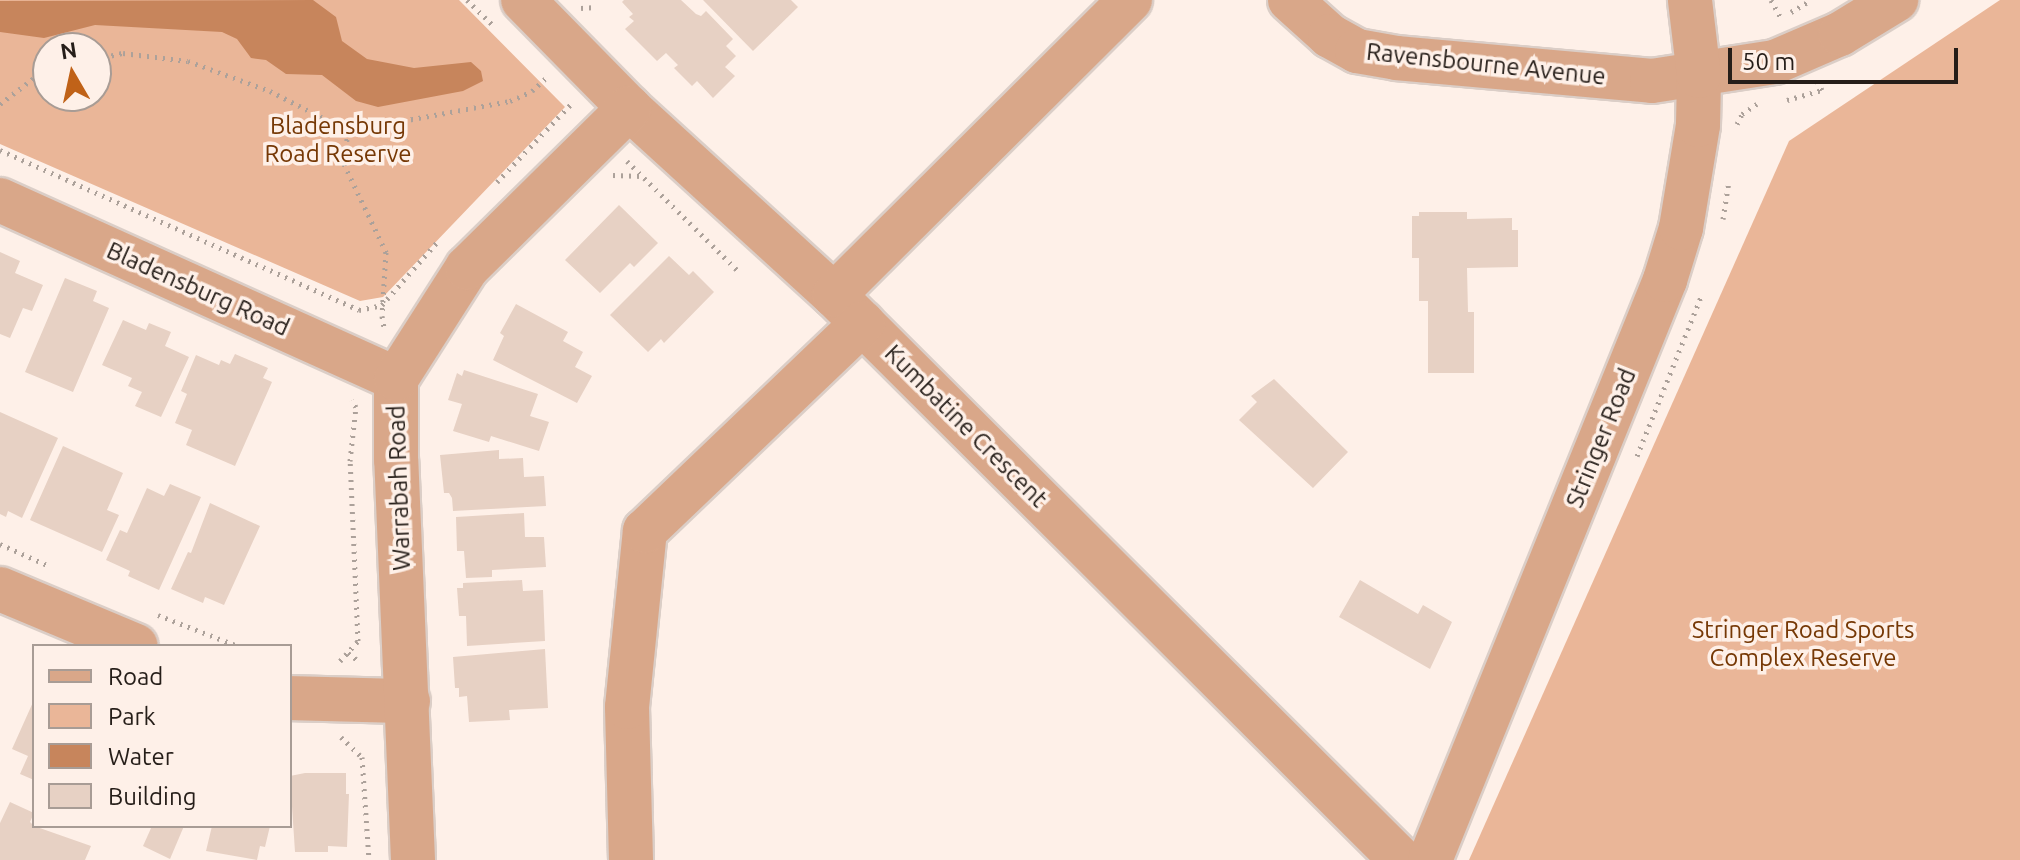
<!DOCTYPE html>
<style>
body{margin:0}
#map{position:relative;width:2020px;height:860px;overflow:hidden;background:#fef0e8;font-family:Ubuntu,sans-serif}
div>[style]{position:absolute}
.green>*{inset:0;background:#eab698}
.water>*{inset:0;background:#c7855c}
.building>*{inset:0;background:#e7d1c4}
.path>*{height:5px;margin-top:-2.5px;transform-origin:0;background:repeating-linear-gradient(90deg,#aca19a 0 2px,transparent 0 8px)}
.roads{filter:drop-shadow(2px 0 #dbcec7) drop-shadow(-2px 0 #dbcec7) drop-shadow(0 2px #dbcec7) drop-shadow(0 -2px #dbcec7)}
.minor>*{height:44px;margin:-22px;padding:0 22px;transform-origin:22px;border-radius:22px;background:#d9a789}
span{translate:-50% -50%;white-space:nowrap;text-align:center;line-height:1.15;-webkit-text-stroke:7px #fef0e8;paint-order:stroke}
.street-label{font-size:24px;color:#261e19}
.park-label{font-size:24px;color:#763805}
.legend{position:absolute;left:32px;top:644px;width:260px;height:184px;box-sizing:border-box;background:#fef0e8;border:2px solid #a89c95;margin:0;padding:10px 14px;list-style:none;font-size:24px;color:#261e19}
.legend li{display:flex;align-items:center;gap:16px;height:40px}
.legend b{width:40px;border:2px solid #a89c95}
.north{position:absolute;left:32px;top:32px;width:80px;height:80px;box-sizing:border-box;background:#fef0e8;border:2px solid #a89c95;border-radius:50%;rotate:351deg;font-size:22px;font-weight:700;line-height:32px;text-align:center;color:#261e19}
.north::after{content:'';display:block;margin:auto;width:28px;height:36px;background:#c06218;clip-path:polygon(50% 0,100% 100%,50% 72%,0 100%)}
.scale{position:absolute;left:1728px;top:48px;width:230px;height:36px;box-sizing:border-box;border:4px solid #261e19;border-top:0;padding-left:10px;font-size:24px;line-height:28px;white-space:nowrap;color:#261e19;-webkit-text-stroke:6px #fef0e8;paint-order:stroke}
</style>
<div id="map">
<div class="green">
<i style="clip-path:polygon(evenodd,0 0,459px 0,565px 107px,383px 297px,360px 301px,0 144px,0 0,48px 48px,96px 48px,96px 96px,48px 96px,48px 48px)"></i>
<i style="clip-path:polygon(2000px 0,2020px 0,2020px 860px,1469px 860px,1789px 141px)"></i>
</div>
<div class="water">
<i style="clip-path:polygon(313px 0,336px 17px,342px 41px,367px 59px,414px 68px,471px 62px,481px 71px,483px 81px,463px 91px,378px 107px,356px 101px,322px 75px,286px 74px,266px 60px,251px 58px,237px 39px,222px 32px,95px 25px,44px 38px,0 32px,0 1px)"></i>
</div>
<div class="building">
<i style="clip-path:polygon(624px 0,681px 0,696px 14px,701px 16px,706px 11px,733px 39px,726px 46px,736px 56px,725px 67px,735px 76px,713px 98px,697px 81px,692px 86px,674px 68px,678px 65px,666px 53px,657px 61px,625px 29px,634px 21px,629px 17px,633px 14px,622px 2px)"></i>
<i style="clip-path:polygon(703px 0,791px 0,798px 7px,753px 51px)"></i>
<i style="clip-path:polygon(619px 205px,658px 243px,634px 267px,630px 263px,600px 293px,565px 260px)"></i>
<i style="clip-path:polygon(1419px 212px,1467px 212px,1467px 219px,1512px 218px,1512px 230px,1518px 230px,1518px 267px,1467px 268px,1468px 312px,1474px 312px,1474px 373px,1428px 373px,1428px 301px,1419px 301px,1419px 258px,1412px 258px,1412px 216px,1419px 216px)"></i>
<i style="clip-path:polygon(0 252px,20px 261px,15px 273px,43px 285px,32px 311px,23px 308px,10px 338px,0 334px)"></i>
<i style="clip-path:polygon(669px 256px,689px 275px,693px 271px,714px 292px,664px 343px,661px 339px,648px 352px,610px 315px)"></i>
<i style="clip-path:polygon(65px 278px,97px 291px,93px 301px,109px 308px,73px 392px,25px 372px)"></i>
<i style="clip-path:polygon(516px 304px,568px 332px,563px 341px,583px 352px,575px 367px,592px 376px,577px 403px,493px 360px,504px 336px,500px 333px)"></i>
<i style="clip-path:polygon(123px 320px,146px 330px,149px 323px,171px 332px,165px 346px,189px 357px,161px 417px,135px 406px,142px 392px,128px 386px,132px 378px,102px 365px)"></i>
<i style="clip-path:polygon(235px 354px,268px 368px,263px 378px,272px 382px,235px 466px,186px 445px,192px 430px,175px 423px,187px 394px,181px 391px,196px 355px,219px 365px,221px 360px,230px 364px)"></i>
<i style="clip-path:polygon(464px 370px,538px 394px,530px 416px,549px 422px,539px 451px,491px 436px,489px 442px,453px 431px,462px 404px,448px 400px,457px 373px,462px 376px)"></i>
<i style="clip-path:polygon(1274px 379px,1348px 452px,1313px 488px,1239px 420px,1257px 402px,1251px 396px)"></i>
<i style="clip-path:polygon(0 412px,58px 438px,22px 518px,8px 511px,6px 517px,0 514px)"></i>
<i style="clip-path:polygon(63px 446px,123px 473px,107px 510px,119px 515px,102px 552px,30px 520px)"></i>
<i style="clip-path:polygon(499px 450px,499px 459px,523px 458px,524px 477px,544px 476px,546px 506px,453px 511px,452px 498px,449px 493px,444px 493px,440px 455px)"></i>
<i style="clip-path:polygon(170px 484px,201px 497px,159px 590px,128px 576px,130px 571px,106px 560px,120px 530px,127px 533px,147px 488px,164px 496px)"></i>
<i style="clip-path:polygon(210px 503px,260px 526px,224px 605px,205px 597px,203px 603px,171px 589px,188px 552px,191px 553px)"></i>
<i style="clip-path:polygon(524px 513px,525px 537px,544px 537px,546px 567px,492px 570px,492px 577px,466px 578px,464px 551px,457px 551px,456px 517px)"></i>
<i style="clip-path:polygon(522px 580px,523px 591px,543px 590px,545px 641px,467px 646px,466px 616px,459px 616px,457px 588px,463px 588px,463px 583px)"></i>
<i style="clip-path:polygon(1360px 580px,1418px 614px,1423px 605px,1452px 622px,1430px 669px,1339px 617px)"></i>
<i style="clip-path:polygon(545px 649px,548px 708px,509px 710px,510px 720px,469px 722px,467px 696px,459px 697px,459px 688px,455px 688px,453px 657px)"></i>
<i style="clip-path:polygon(34px 700px,34px 780px,20px 774px,28px 756px,12px 749px)"></i>
<i style="clip-path:polygon(305px 773px,346px 773px,346px 794px,349px 794px,347px 847px,328px 846px,328px 852px,295px 852px,290px 776px)"></i>
<i style="clip-path:polygon(10px 802px,34px 813px,30px 822px,34px 826px,91px 846px,85px 860px,0 860px,0 823px)"></i>
<i style="clip-path:polygon(152px 826px,184px 826px,170px 859px,143px 846px)"></i>
<i style="clip-path:polygon(212px 826px,270px 826px,265px 847px,260px 846px,257px 860px,206px 851px)"></i>
</div>
<div class="path">
<i style="left:467px;top:0;width:37px;rotate:44deg"></i>
<i style="left:1771px;top:0;width:23px;rotate:61deg"></i>
<i style="left:581px;top:8px;width:15px;rotate:-4deg"></i>
<i style="left:1791px;top:12px;width:23px;rotate:-31deg"></i>
<i style="left:96px;top:59px;width:28px;rotate:-13deg"></i>
<i style="left:123px;top:53px;width:65px;rotate:7deg"></i>
<i style="left:188px;top:61px;width:87px;rotate:20.1deg"></i>
<i style="left:270px;top:91px;width:88px;rotate:27.1deg"></i>
<i style="left:348px;top:131px;width:165px;rotate:-10.5deg"></i>
<i style="left:510px;top:101px;width:24px;rotate:-24deg"></i>
<i style="left:532px;top:91px;width:22px;rotate:-43deg"></i>
<i style="left:1787px;top:100px;width:36px;rotate:-16deg"></i>
<i style="left:1822px;top:90px;width:10px;rotate:-119deg"></i>
<i style="left:0;top:104px;width:44px;rotate:-37.6deg"></i>
<i style="left:35px;top:77px;width:14px;rotate:-21deg"></i>
<i style="left:1737px;top:124px;width:11px;rotate:-63deg"></i>
<i style="left:1742px;top:114px;width:18px;rotate:-34deg"></i>
<i style="left:348px;top:131px;width:33px;rotate:97deg"></i>
<i style="left:344px;top:164px;width:98px;rotate:64.5deg"></i>
<i style="left:386px;top:252px;width:64px;rotate:93.6deg"></i>
<i style="left:382px;top:316px;width:11px;rotate:80deg"></i>
<i style="left:0;top:150px;width:393px;rotate:24deg"></i>
<i style="left:359px;top:310px;width:24px;rotate:-12deg"></i>
<i style="left:382px;top:305px;width:86px;rotate:-48.8deg"></i>
<i style="left:627px;top:161px;width:158px;rotate:44.7deg"></i>
<i style="left:613px;top:175px;width:29px;rotate:2deg"></i>
<i style="left:497px;top:182px;width:108px;rotate:-46.5deg"></i>
<i style="left:1723px;top:219px;width:37px;rotate:-81deg"></i>
<i style="left:1637px;top:456px;width:175px;rotate:-68.1deg"></i>
<i style="left:0;top:544px;width:51px;rotate:24.1deg"></i>
<i style="left:158px;top:615px;width:86px;rotate:21.2deg"></i>
<i style="left:348px;top:653px;width:15px;rotate:37deg"></i>
<i style="left:340px;top:661px;width:27px;rotate:-48deg"></i>
<i style="left:358px;top:641px;width:180px;rotate:-92.5deg"></i>
<i style="left:350px;top:461px;width:54px;rotate:-83.7deg"></i>
<i style="left:356px;top:407px;width:8px;rotate:-120deg"></i>
<i style="left:341px;top:737px;width:29px;rotate:44deg"></i>
<i style="left:362px;top:757px;width:103px;rotate:86.1deg"></i>
</div>
<div class="roads">
<div class="minor">
<i style="left:523px;top:0;width:151px;rotate:45.5deg"></i>
<i style="left:629px;top:108px;width:277px;rotate:42.4deg"></i>
<i style="left:834px;top:295px;width:800px;rotate:44.9deg"></i>
<i style="left:1290px;top:0;width:54px;rotate:42deg"></i>
<i style="left:1330px;top:36px;width:31px;rotate:29deg"></i>
<i style="left:1357px;top:51px;width:40px;rotate:10deg"></i>
<i style="left:1396px;top:58px;width:257px;rotate:5.1deg"></i>
<i style="left:1652px;top:81px;width:124px;rotate:-8.8deg"></i>
<i style="left:1775px;top:62px;width:71px;rotate:-23.3deg"></i>
<i style="left:1840px;top:34px;width:66px;rotate:-31.3deg"></i>
<i style="left:0;top:200px;width:435px;rotate:24.3deg"></i>
<i style="left:834px;top:295px;width:418px;rotate:-44.9deg"></i>
<i style="left:0;top:589px;width:147px;rotate:22.7deg"></i>
<i style="left:290px;top:698px;width:118px;rotate:1.5deg"></i>
<i style="left:413px;top:860px;width:400px;rotate:-92.4deg"></i>
<i style="left:396px;top:460px;width:81px;rotate:-90deg"></i>
<i style="left:396px;top:379px;width:132px;rotate:-57.4deg"></i>
<i style="left:467px;top:268px;width:228px;rotate:-44.6deg"></i>
<i style="left:631px;top:860px;width:153px;rotate:-91.5deg"></i>
<i style="left:627px;top:707px;width:177px;rotate:-84.2deg"></i>
<i style="left:645px;top:531px;width:301px;rotate:-43.7deg"></i>
<i style="left:1430px;top:860px;width:626px;rotate:-67.94deg"></i>
<i style="left:1665px;top:280px;width:54px;rotate:-72.9deg"></i>
<i style="left:1681px;top:228px;width:104px;rotate:-80.6deg"></i>
<i style="left:1698px;top:125px;width:49px;rotate:-88.8deg"></i>
<i style="left:1699px;top:76px;width:77px;rotate:-96.8deg"></i>
</div>
</div>
<div class="street-label">
<span style="left:1486px;top:64px;rotate:6deg">Ravensbourne Avenue</span>
<span style="left:198px;top:289px;rotate:24deg">Bladensburg Road</span>
<span style="left:966px;top:426px;rotate:45deg">Kumbatine Crescent</span>
<span style="left:1601px;top:438px;rotate:-68deg">Stringer Road</span>
<span style="left:399px;top:488px;rotate:-92deg">Warrabah Road</span>
</div>
<div class="park-label">
<span style="left:338px;top:140px">Bladensburg<br>Road Reserve</span>
<span style="left:1803px;top:644px">Stringer Road Sports<br>Complex Reserve</span>
</div>
<ul class="legend">
<li><b style="height:10px;background:#d9a789"></b>Road</li>
<li><b style="height:22px;background:#eab698"></b>Park</li>
<li><b style="height:22px;background:#c7855c"></b>Water</li>
<li><b style="height:22px;background:#e7d1c4"></b>Building</li>
</ul>
<div class="north">N</div>
<div class="scale">50 m</div>
</div>
